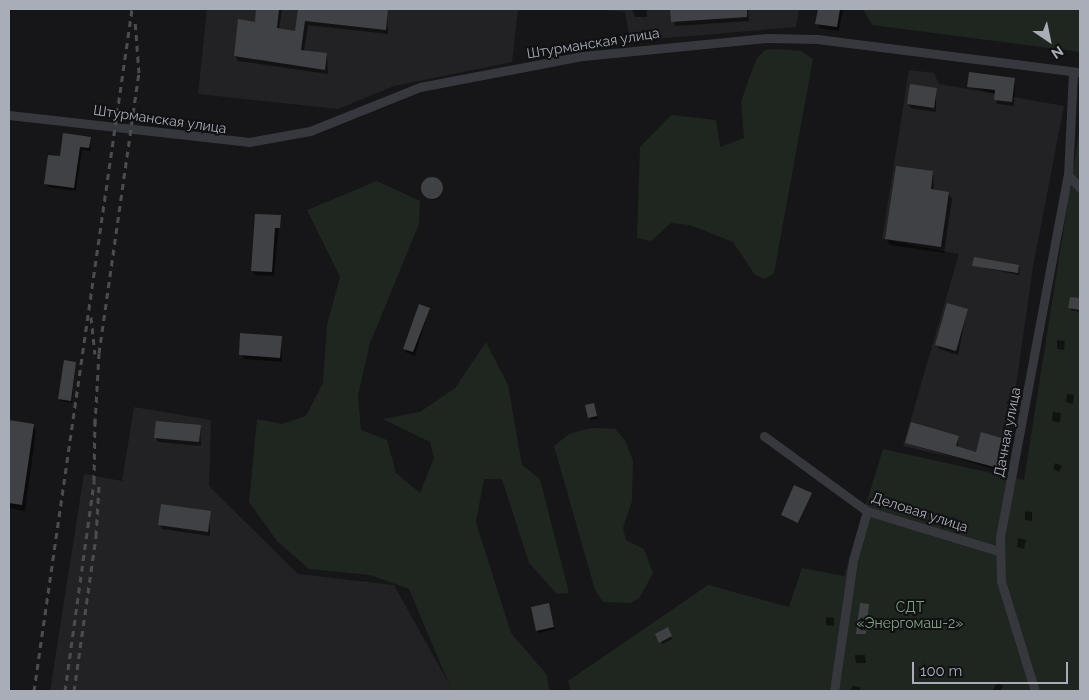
<!DOCTYPE html>
<meta charset="utf-8">
<style>
body{margin:0}
#map{position:relative;width:1089px;height:700px;overflow:hidden;background:#161618;font-family:Raleway,sans-serif}
div>[style]{position:absolute}
.built>*{inset:0;background:#222225}
.green>*{inset:0;background:#1e261f}
.shadow>*{inset:0;background:#0007}
.round{border-radius:50%}
.building>*{inset:0;background:#404145}
.street>*{height:9px;margin:-4.5px;padding:0 4.5px;transform-origin:4.5px;border-radius:4.5px;background:#37383d}
.rail>*{height:3px;margin-top:-1.5px;transform-origin:0;background:repeating-linear-gradient(90deg,#4a4c52 0 6px,transparent 0 11px)}
span{translate:-50% -50%;white-space:nowrap;text-align:center;line-height:1.15;-webkit-text-stroke:4px #111113;paint-order:stroke}
.street-label{font-size:14px;color:#a8adb8}
.park-label{font-size:14px;color:#7fa381}
.frame{position:absolute;inset:0;border:10px solid #a8adb8;pointer-events:none}
.north{position:absolute;left:1024px;top:15px;width:50px;height:50px;-webkit-text-stroke:4px #111113;paint-order:stroke;rotate:146deg;font-size:14px;font-weight:700;line-height:20px;text-align:center;color:#a8adb8}
.north::after{content:'';display:block;margin:auto;width:18px;height:22px;background:#a8adb8;clip-path:polygon(50% 0,100% 100%,50% 72%,0 100%)}
.scale{position:absolute;left:912px;top:662px;width:156px;height:22px;box-sizing:border-box;border:2px solid #a8adb8;border-top:0;padding-left:6px;font-size:15px;line-height:18px;white-space:nowrap;color:#a8adb8;-webkit-text-stroke:4px #111113;paint-order:stroke}
</style>
<div id="map">
<div class="built">
<i style="clip-path:polygon(207px 9px,518px 9px,512px 62px,394px 86px,338px 109px,198px 94px)"></i>
<i style="clip-path:polygon(594px 9px,799px 9px,796px 27px,630px 41px,625px 12px)"></i>
<i style="clip-path:polygon(909px 70px,934px 73px,939px 84px,1064px 106px,1033px 267px,1004px 469px,903px 446px,959px 254px,882px 239px)"></i>
<i style="clip-path:polygon(134px 407px,211px 420px,209px 486px,298px 574px,394px 585px,453px 691px,50px 691px,84px 474px,122px 481px)"></i>
</div>
<div class="green">
<i style="clip-path:polygon(863px 9px,1080px 9px,1080px 52px,872px 25px)"></i>
<i style="clip-path:polygon(779px 49px,801px 51px,813px 59px,774px 273px,765px 279px,755px 275px,733px 242px,690px 225px,671px 223px,651px 241px,637px 238px,640px 147px,671px 115px,716px 120px,720px 147px,744px 138px,741px 102px,749px 78px,757px 58px,765px 50px)"></i>
<i style="clip-path:polygon(1080px 126px,1080px 691px,571px 691px,568px 681px,708px 585px,789px 607px,802px 568px,844px 576px,883px 449px,1024px 480px)"></i>
<i style="clip-path:polygon(377px 181px,420px 201px,419px 224px,370px 343px,358px 395px,361px 430px,387px 440px,396px 473px,420px 493px,434px 458px,430px 442px,383px 419px,420px 412px,455px 388px,486px 342px,508px 385px,522px 465px,540px 479px,569px 593px,557px 594px,529px 563px,502px 479px,484px 479px,476px 522px,511px 633px,547px 675px,549px 691px,452px 691px,409px 589px,370px 575px,309px 569px,277px 541px,249px 502px,257px 419px,282px 424px,306px 416px,323px 383px,327px 325px,340px 277px,307px 210px)"></i>
<i style="clip-path:polygon(591px 428px,615px 429px,625px 440px,633px 461px,632px 501px,623px 528px,626px 540px,644px 549px,653px 573px,640px 597px,631px 603px,603px 602px,595px 590px,554px 446px,569px 434px)"></i>
</div>
<div class="shadow">
<i style="clip-path:polygon(257px 9px,282px 9px,279px 30px,296px 32px,299px 9px,387px 10px,388px 34px,308px 25px,304px 52px,327px 55px,328px 74px,238px 61px,235px 56px,256px 23px)"></i>
<i style="clip-path:polygon(632px 9px,647px 9px,647px 17px,635px 17px)"></i>
<i style="clip-path:polygon(672px 9px,748px 9px,749px 21px,675px 26px)"></i>
<i style="clip-path:polygon(819px 9px,843px 9px,839px 31px,819px 28px)"></i>
<i style="clip-path:polygon(1015px 79px,1014px 106px,997px 104px,996px 94px,969px 86px)"></i>
<i style="clip-path:polygon(936px 89px,936px 112px,911px 108px,908px 104px)"></i>
<i style="clip-path:polygon(90px 138px,91px 151px,82px 150px,76px 191px,48px 187px,46px 184px,62px 158px)"></i>
<i style="clip-path:polygon(933px 172px,934px 191px,948px 193px,952px 199px,944px 253px,890px 245px,886px 239px)"></i>
<i class="round" style="left:423px;top:180px;width:20px;height:20px"></i>
<i style="clip-path:polygon(280px 216px,274px 276px,255px 275px,253px 271px)"></i>
<i style="clip-path:polygon(974px 266px,1018px 266px,1020px 268px,1019px 275px)"></i>
<i style="clip-path:polygon(1071px 298px,1080px 299px,1080px 312px,1071px 310px)"></i>
<i style="clip-path:polygon(429px 309px,415px 356px,407px 353px,404px 348px)"></i>
<i style="clip-path:polygon(967px 310px,958px 355px,939px 349px,937px 345px)"></i>
<i style="clip-path:polygon(242px 335px,281px 337px,282px 362px,243px 359px)"></i>
<i style="clip-path:polygon(1057px 340px,1065px 341px,1064px 350px,1057px 349px)"></i>
<i style="clip-path:polygon(75px 363px,72px 403px,61px 401px,60px 399px)"></i>
<i style="clip-path:polygon(1067px 394px,1074px 395px,1073px 404px,1066px 402px)"></i>
<i style="clip-path:polygon(586px 406px,594px 407px,598px 419px,591px 420px)"></i>
<i style="clip-path:polygon(1053px 412px,1061px 413px,1060px 422px,1052px 421px)"></i>
<i style="clip-path:polygon(9px 422px,33px 425px,36px 431px,25px 511px,9px 508px)"></i>
<i style="clip-path:polygon(200px 426px,201px 446px,158px 442px,155px 437px)"></i>
<i style="clip-path:polygon(958px 437px,958px 448px,977px 453px,1005px 440px,1000px 471px,906px 443px)"></i>
<i style="clip-path:polygon(1055px 463px,1062px 466px,1059px 472px,1053px 469px)"></i>
<i style="clip-path:polygon(811px 494px,799px 523px,782px 516px,782px 515px)"></i>
<i style="clip-path:polygon(1025px 511px,1032px 512px,1032px 521px,1025px 520px)"></i>
<i style="clip-path:polygon(210px 512px,210px 536px,162px 529px,160px 525px)"></i>
<i style="clip-path:polygon(1018px 538px,1026px 540px,1024px 549px,1017px 547px)"></i>
<i style="clip-path:polygon(549px 604px,555px 629px,538px 633px,537px 630px)"></i>
<i style="clip-path:polygon(826px 617px,834px 618px,834px 626px,826px 625px)"></i>
<i style="clip-path:polygon(667px 629px,672px 639px,662px 644px,656px 635px)"></i>
<i style="clip-path:polygon(855px 655px,865px 655px,866px 663px,856px 663px)"></i>
<i style="clip-path:polygon(997px 682px,1003px 686px,1000px 691px,993px 690px)"></i>
<i style="clip-path:polygon(852px 686px,860px 687px,860px 691px,851px 691px)"></i>
</div>
<div class="building">
<i style="clip-path:polygon(256px 9px,279px 9px,277px 28px,295px 31px,298px 9px,388px 9px,386px 30px,305px 21px,301px 50px,327px 53px,325px 70px,234px 56px,238px 19px,255px 22px)"></i>
<i style="clip-path:polygon(670px 9px,747px 9px,747px 17px,671px 22px)"></i>
<i style="clip-path:polygon(818px 9px,840px 9px,837px 27px,815px 24px)"></i>
<i style="clip-path:polygon(969px 72px,1015px 78px,1012px 102px,994px 100px,995px 90px,967px 87px)"></i>
<i style="clip-path:polygon(910px 84px,937px 88px,934px 108px,907px 104px)"></i>
<i style="clip-path:polygon(63px 133px,91px 137px,89px 148px,80px 147px,74px 188px,44px 184px,48px 155px,60px 156px)"></i>
<i style="clip-path:polygon(896px 166px,933px 171px,931px 189px,949px 192px,941px 247px,885px 239px)"></i>
<i class="round" style="left:421px;top:177px;width:22px;height:22px"></i>
<i style="clip-path:polygon(255px 214px,281px 215px,280px 228px,275px 228px,272px 272px,251px 271px)"></i>
<i style="clip-path:polygon(974px 257px,1019px 265px,1018px 273px,972px 266px)"></i>
<i style="clip-path:polygon(1070px 297px,1080px 298px,1080px 310px,1068px 308px)"></i>
<i style="clip-path:polygon(947px 303px,968px 309px,956px 351px,935px 345px)"></i>
<i style="clip-path:polygon(419px 304px,430px 308px,413px 352px,403px 349px)"></i>
<i style="clip-path:polygon(240px 333px,282px 336px,280px 358px,239px 355px)"></i>
<i style="clip-path:polygon(64px 360px,76px 362px,71px 401px,58px 399px)"></i>
<i style="clip-path:polygon(594px 403px,597px 416px,588px 418px,585px 405px)"></i>
<i style="clip-path:polygon(9px 420px,34px 424px,22px 505px,9px 503px)"></i>
<i style="clip-path:polygon(156px 421px,201px 425px,199px 442px,154px 438px)"></i>
<i style="clip-path:polygon(911px 422px,959px 436px,956px 446px,976px 452px,981px 432px,1005px 439px,998px 468px,905px 443px)"></i>
<i style="clip-path:polygon(794px 485px,812px 493px,798px 523px,781px 515px)"></i>
<i style="clip-path:polygon(161px 504px,211px 511px,208px 532px,158px 525px)"></i>
<i style="clip-path:polygon(549px 603px,554px 627px,536px 631px,531px 607px)"></i>
<i style="clip-path:polygon(860px 603px,869px 604px,866px 634px,856px 634px)"></i>
<i style="clip-path:polygon(668px 627px,672px 636px,659px 643px,655px 634px)"></i>
</div>
<div class="street">
<i style="left:1073px;top:73px;width:102px;rotate:92.8deg"></i>
<i style="left:1068px;top:175px;width:18px;rotate:47deg"></i>
<i style="left:9px;top:115px;width:242px;rotate:6.4deg"></i>
<i style="left:249px;top:142px;width:62px;rotate:-10.2deg"></i>
<i style="left:310px;top:131px;width:118px;rotate:-21.8deg"></i>
<i style="left:420px;top:87px;width:166px;rotate:-10.8deg"></i>
<i style="left:583px;top:56px;width:185px;rotate:-5.6deg"></i>
<i style="left:767px;top:38px;width:50px;rotate:1.1deg"></i>
<i style="left:817px;top:39px;width:265px;rotate:7.2deg"></i>
<i style="left:764px;top:436px;width:127px;rotate:36.1deg"></i>
<i style="left:867px;top:511px;width:138px;rotate:16.9deg"></i>
<i style="left:834px;top:691px;width:132px;rotate:-81.7deg"></i>
<i style="left:853px;top:560px;width:51px;rotate:-74.1deg"></i>
<i style="left:1035px;top:691px;width:115px;rotate:-107.2deg"></i>
<i style="left:1001px;top:581px;width:44px;rotate:-91.3deg"></i>
<i style="left:1000px;top:537px;width:368px;rotate:-79.4deg"></i>
</div>
<div class="rail">
<i style="left:91px;top:317px;width:37px;rotate:84deg"></i>
<i style="left:95px;top:424px;width:71px;rotate:-86.8deg"></i>
<i style="left:99px;top:353px;width:283px;rotate:-81.9deg"></i>
<i style="left:139px;top:73px;width:53px;rotate:-94.3deg"></i>
<i style="left:34px;top:691px;width:689px;rotate:-81.82deg"></i>
<i style="left:65px;top:691px;width:212px;rotate:-82.1deg"></i>
<i style="left:94px;top:481px;width:62px;rotate:-89.1deg"></i>
<i style="left:74px;top:691px;width:157px;rotate:-81.9deg"></i>
<i style="left:96px;top:536px;width:50px;rotate:-86.6deg"></i>
</div>
<div class="street-label">
<span style="left:593px;top:43px;rotate:-9deg">Штурманская улица</span>
<span style="left:160px;top:119px;rotate:8deg">Штурманская улица</span>
<span style="left:1007px;top:432px;rotate:-79deg">Дачная улица</span>
<span style="left:920px;top:512px;rotate:18deg">Деловая улица</span>
</div>
<div class="park-label">
<span style="left:910px;top:615px">СДТ<br>«Энергомаш-2»</span>
</div>
<div class="frame"></div>
<div class="north">N</div>
<div class="scale">100 m</div>
</div>
